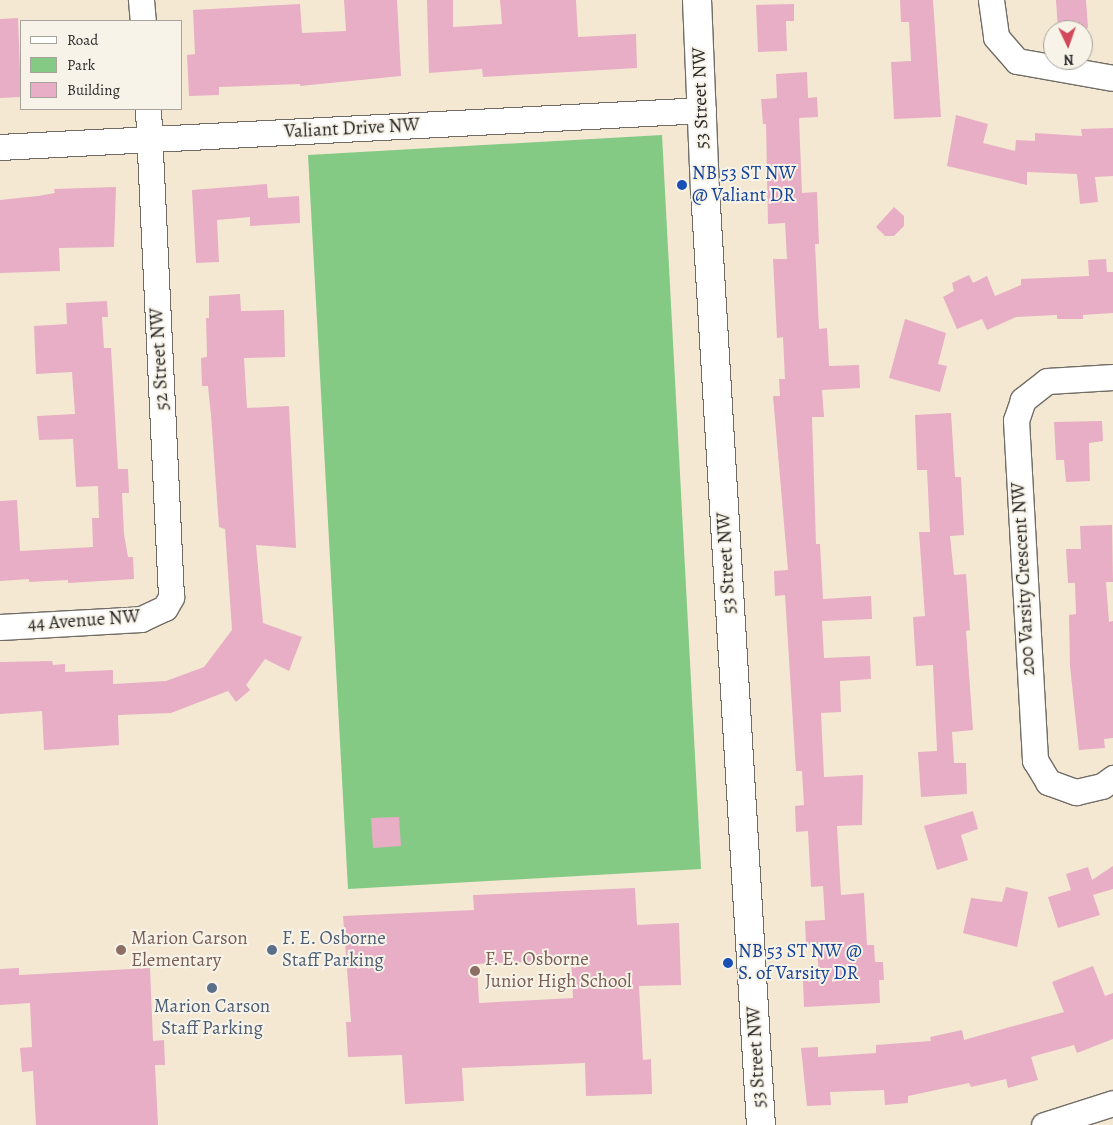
<!DOCTYPE html>
<style>
body{margin:0}
#map{position:relative;width:1113px;height:1125px;overflow:hidden;background:#f4e8d3;font-family:Alegreya,serif}
div>[style]{position:absolute}
.green>*{inset:0;background:#84ca85}
.building>*{inset:0;background:#e8aec5}
.roads{filter:drop-shadow(1px 0 #716d66) drop-shadow(-1px 0 #716d66) drop-shadow(0 1px #716d66) drop-shadow(0 -1px #716d66)}
.minor>*{height:25px;margin:-12.5px;padding:0 12.5px;transform-origin:12.5px;border-radius:12.5px;background:#fff}
.tertiary>*{height:28px;margin:-14px;padding:0 14px;transform-origin:14px;border-radius:14px;background:#fff}
.dots>*{width:14px;height:14px;translate:-50% -50%;box-sizing:border-box;border:2px solid #f7f3e8;border-radius:50%}
span{translate:-50% -50%;white-space:nowrap;text-align:center;line-height:1.15;-webkit-text-stroke:4px #f7f3e8;paint-order:stroke}
.street-label{font-size:19px;color:#2b2b2b}
.transit-label{font-size:19px;color:#164399}
.left{translate:0 -50%;text-align:left}
.education-label{font-size:19px;color:#785e54}
.service-label{font-size:19px;color:#4e5e75}
.legend{position:absolute;left:20px;top:20px;width:162px;height:90px;box-sizing:border-box;background:#f7f3e8;border:1px solid #a5a39c;margin:0;padding:6px 9px;list-style:none;font-size:15px;color:#2b2b2b}
.legend li{display:flex;align-items:center;gap:10px;height:25px}
.legend b{width:25px;border:1px solid #a5a39c}
.north{position:absolute;left:1043px;top:20px;width:50px;height:50px;box-sizing:border-box;background:#f7f3e8;border:1px solid #a5a39c;border-radius:50%;rotate:177deg;font-size:14px;font-weight:700;line-height:20px;text-align:center;color:#2b2b2b}
.north::after{content:'';display:block;margin:auto;width:18px;height:22px;background:#d1495b;clip-path:polygon(50% 0,100% 100%,50% 72%,0 100%)}
</style>
<div id="map">
<div class="green">
<i style="clip-path:polygon(662px 135px,701px 869px,348px 889px,308px 155px)"></i>
</div>
<div class="building">
<i style="clip-path:polygon(344px 0,397px 0,401px 76px,300px 86px,300px 84px,219px 87px,219px 95px,189px 96px,187px 55px,195px 54px,193px 10px,300px 4px,302px 33px,346px 31px)"></i>
<i style="clip-path:polygon(427px 0,453px 0,453px 27px,502px 24px,500px 0,576px 0,578px 37px,636px 34px,637px 68px,483px 77px,482px 69px,429px 73px)"></i>
<i style="clip-path:polygon(900px 0,933px 0,941px 117px,894px 119px,891px 62px,911px 61px,909px 22px,901px 22px)"></i>
<i style="clip-path:polygon(1056px 0,1086px 0,1088px 28px,1058px 30px)"></i>
<i style="clip-path:polygon(794px 4px,794px 21px,786px 21px,787px 51px,758px 52px,756px 5px)"></i>
<i style="clip-path:polygon(18px 18px,21px 97px,0 98px,0 19px)"></i>
<i style="clip-path:polygon(807px 72px,808px 98px,817px 97px,818px 117px,799px 118px,802px 193px,817px 192px,819px 244px,815px 244px,819px 329px,827px 328px,829px 366px,859px 365px,860px 388px,822px 390px,824px 417px,812px 417px,816px 544px,820px 544px,823px 599px,871px 596px,872px 619px,822px 621px,824px 658px,870px 656px,871px 679px,840px 681px,841px 712px,821px 713px,824px 777px,863px 775px,862px 825px,837px 826px,841px 895px,864px 893px,867px 945px,874px 945px,875px 962px,883px 962px,884px 980px,879px 980px,880px 1003px,804px 1007px,803px 981px,819px 980px,817px 945px,806px 945px,805px 921px,825px 920px,823px 886px,811px 887px,808px 831px,796px 832px,795px 806px,804px 805px,802px 771px,796px 771px,785px 595px,775px 596px,774px 571px,788px 570px,773px 396px,780px 396px,779px 379px,785px 379px,783px 337px,777px 338px,773px 259px,787px 259px,785px 223px,768px 224px,766px 124px,763px 124px,761px 99px,777px 98px,776px 74px)"></i>
<i style="clip-path:polygon(956px 115px,988px 124px,983px 143px,1015px 151px,1016px 140px,1035px 141px,1035px 133px,1082px 136px,1081px 129px,1113px 128px,1113px 176px,1095px 177px,1098px 202px,1080px 204px,1077px 174px,1027px 172px,1027px 185px,947px 166px)"></i>
<i style="clip-path:polygon(267px 184px,268px 198px,299px 196px,300px 223px,250px 226px,250px 217px,217px 220px,219px 262px,196px 263px,192px 190px)"></i>
<i style="clip-path:polygon(116px 187px,114px 247px,59px 248px,60px 271px,0 273px,0 200px,38px 196px,55px 193px,54px 189px)"></i>
<i style="clip-path:polygon(894px 207px,904px 216px,904px 226px,894px 236px,885px 236px,876px 227px)"></i>
<i style="clip-path:polygon(1106px 259px,1107px 272px,1113px 272px,1113px 313px,1083px 315px,1083px 319px,1057px 319px,1057px 315px,1016px 317px,987px 330px,982px 319px,957px 329px,943px 297px,954px 291px,952px 283px,969px 275px,973px 283px,987px 276px,995px 296px,1021px 285px,1021px 279px,1089px 276px,1088px 260px)"></i>
<i style="clip-path:polygon(240px 294px,241px 311px,284px 310px,285px 357px,244px 358px,247px 408px,289px 406px,296px 548px,256px 545px,263px 623px,302px 637px,289px 671px,265px 659px,246px 685px,250px 690px,236px 702px,228px 691px,171px 713px,118px 715px,119px 745px,44px 750px,42px 711px,0 714px,0 662px,52px 661px,53px 665px,65px 664px,65px 672px,113px 670px,113px 684px,166px 681px,204px 667px,232px 630px,225px 529px,219px 527px,211px 415px,208px 386px,202px 386px,201px 358px,207px 357px,206px 318px,209px 318px,209px 296px)"></i>
<i style="clip-path:polygon(107px 301px,108px 317px,102px 317px,104px 348px,111px 348px,118px 469px,128px 469px,129px 493px,122px 493px,124px 534px,128px 557px,133px 557px,134px 579px,68px 583px,68px 580px,29px 582px,29px 579px,0 581px,0 501px,17px 500px,20px 551px,93px 547px,92px 518px,99px 518px,98px 486px,76px 487px,73px 439px,39px 440px,37px 416px,75px 414px,72px 372px,36px 374px,34px 326px,67px 324px,66px 303px)"></i>
<i style="clip-path:polygon(905px 319px,946px 333px,938px 364px,947px 366px,940px 392px,889px 378px)"></i>
<i style="clip-path:polygon(951px 413px,955px 477px,961px 477px,964px 535px,950px 536px,954px 575px,966px 574px,970px 630px,966px 631px,973px 730px,952px 732px,954px 763px,966px 763px,967px 794px,921px 797px,918px 752px,937px 751px,933px 665px,916px 666px,913px 617px,925px 616px,919px 532px,930px 532px,927px 470px,917px 470px,915px 415px)"></i>
<i style="clip-path:polygon(1102px 421px,1103px 441px,1089px 443px,1090px 481px,1066px 482px,1064px 460px,1056px 460px,1054px 422px)"></i>
<i style="clip-path:polygon(1112px 525px,1113px 582px,1106px 582px,1109px 622px,1113px 621px,1113px 738px,1104px 739px,1105px 748px,1079px 750px,1070px 666px,1069px 615px,1076px 614px,1075px 583px,1068px 583px,1066px 549px,1081px 549px,1080px 526px)"></i>
<i style="clip-path:polygon(973px 811px,978px 829px,961px 835px,968px 860px,937px 870px,924px 826px)"></i>
<i style="clip-path:polygon(399px 817px,401px 846px,373px 848px,371px 818px)"></i>
<i style="clip-path:polygon(1113px 866px,1113px 889px,1093px 895px,1100px 915px,1058px 928px,1048px 897px,1071px 890px,1066px 874px,1088px 867px,1092px 880px)"></i>
<i style="clip-path:polygon(1006px 887px,1028px 892px,1017px 947px,963px 933px,971px 898px,1002px 902px)"></i>
<i style="clip-path:polygon(evenodd,635px 888px,637px 925px,679px 923px,681px 985px,639px 986px,643px 1060px,651px 1059px,652px 1094px,586px 1096px,585px 1063px,462px 1068px,464px 1101px,405px 1104px,402px 1055px,348px 1057px,346px 1022px,351px 1022px,343px 916px,474px 910px,473px 895px,635px 888px,571px 960px,573px 998px,479px 1003px,477px 964px,571px 960px)"></i>
<i style="clip-path:polygon(1093px 966px,1105px 996px,1113px 993px,1113px 1039px,1077px 1053px,1074px 1045px,1031px 1057px,1038px 1080px,1008px 1088px,1006px 1079px,971px 1087px,969px 1083px,908px 1096px,908px 1103px,885px 1105px,884px 1090px,830px 1092px,831px 1105px,807px 1106px,801px 1048px,818px 1047px,818px 1057px,876px 1053px,876px 1045px,931px 1041px,930px 1037px,962px 1030px,964px 1040px,1046px 1017px,1064px 1012px,1052px 982px)"></i>
<i style="clip-path:polygon(19px 968px,19px 975px,150px 968px,153px 1041px,164px 1040px,165px 1065px,155px 1065px,158px 1125px,36px 1125px,33px 1071px,22px 1072px,20px 1048px,32px 1047px,30px 1003px,0 1005px,0 969px)"></i>
</div>
<div class="roads">
<div class="minor">
<i style="left:141px;top:0;width:21px;rotate:85deg"></i>
<i style="left:991px;top:0;width:37px;rotate:82deg"></i>
<i style="left:996px;top:37px;width:32px;rotate:49deg"></i>
<i style="left:1017px;top:61px;width:97px;rotate:10deg"></i>
<i style="left:0;top:147px;width:704px;rotate:-3.01deg"></i>
<i style="left:1113px;top:377px;width:66px;rotate:176.5deg"></i>
<i style="left:1047px;top:381px;width:31px;rotate:142deg"></i>
<i style="left:1023px;top:400px;width:21px;rotate:109deg"></i>
<i style="left:1016px;top:420px;width:341px;rotate:86.8deg"></i>
<i style="left:1035px;top:760px;width:26px;rotate:59deg"></i>
<i style="left:1048px;top:782px;width:30px;rotate:20deg"></i>
<i style="left:1076px;top:792px;width:27px;rotate:-13deg"></i>
<i style="left:1102px;top:786px;width:14px;rotate:-36deg"></i>
<i style="left:0;top:627px;width:141px;rotate:-3.2deg"></i>
<i style="left:141px;top:619px;width:26px;rotate:-25deg"></i>
<i style="left:165px;top:608px;width:13px;rotate:-61deg"></i>
<i style="left:171px;top:597px;width:489px;rotate:-92.7deg"></i>
<i style="left:1044px;top:1125px;width:72px;rotate:-17.7deg"></i>
</div>
<div class="tertiary">
<i style="left:697px;top:0;width:189px;rotate:87.6deg"></i>
<i style="left:705px;top:189px;width:938px;rotate:86.58deg"></i>
</div>
</div>
<div class="dots">
<i style="left:682px;top:185px;background:#1a4fb4"></i>
<i style="left:121px;top:950px;background:#8d6e63"></i>
<i style="left:272px;top:950px;background:#5c6f8a"></i>
<i style="left:728px;top:963px;background:#1a4fb4"></i>
<i style="left:475px;top:971px;background:#8d6e63"></i>
<i style="left:212px;top:988px;background:#5c6f8a"></i>
</div>
<div class="street-label">
<span style="left:701px;top:98px;rotate:-92deg">53 Street NW</span>
<span style="left:352px;top:129px;rotate:-3deg">Valiant Drive NW</span>
<span style="left:160px;top:359px;rotate:-93deg">52 Street NW</span>
<span style="left:727px;top:563px;rotate:-93deg">53 Street NW</span>
<span style="left:1024px;top:579px;rotate:-93deg">200 Varsity Crescent NW</span>
<span style="left:84px;top:621px;rotate:-4deg">44 Avenue NW</span>
<span style="left:757px;top:1057px;rotate:-93deg">53 Street NW</span>
</div>
<div class="transit-label">
<span class="left" style="left:692px;top:185px">NB 53 ST NW<br>@ Valiant DR</span>
<span class="left" style="left:738px;top:963px">NB 53 ST NW @<br>S. of Varsity DR</span>
</div>
<div class="education-label">
<span class="left" style="left:131px;top:950px">Marion Carson<br>Elementary</span>
<span class="left" style="left:485px;top:971px">F. E. Osborne<br>Junior High School</span>
</div>
<div class="service-label">
<span class="left" style="left:282px;top:950px">F. E. Osborne<br>Staff Parking</span>
<span style="left:212px;top:1018px">Marion Carson<br>Staff Parking</span>
</div>
<ul class="legend">
<li><b style="height:6px;background:#fff"></b>Road</li>
<li><b style="height:14px;background:#84ca85"></b>Park</li>
<li><b style="height:14px;background:#e8aec5"></b>Building</li>
</ul>
<div class="north">N</div>
</div>
